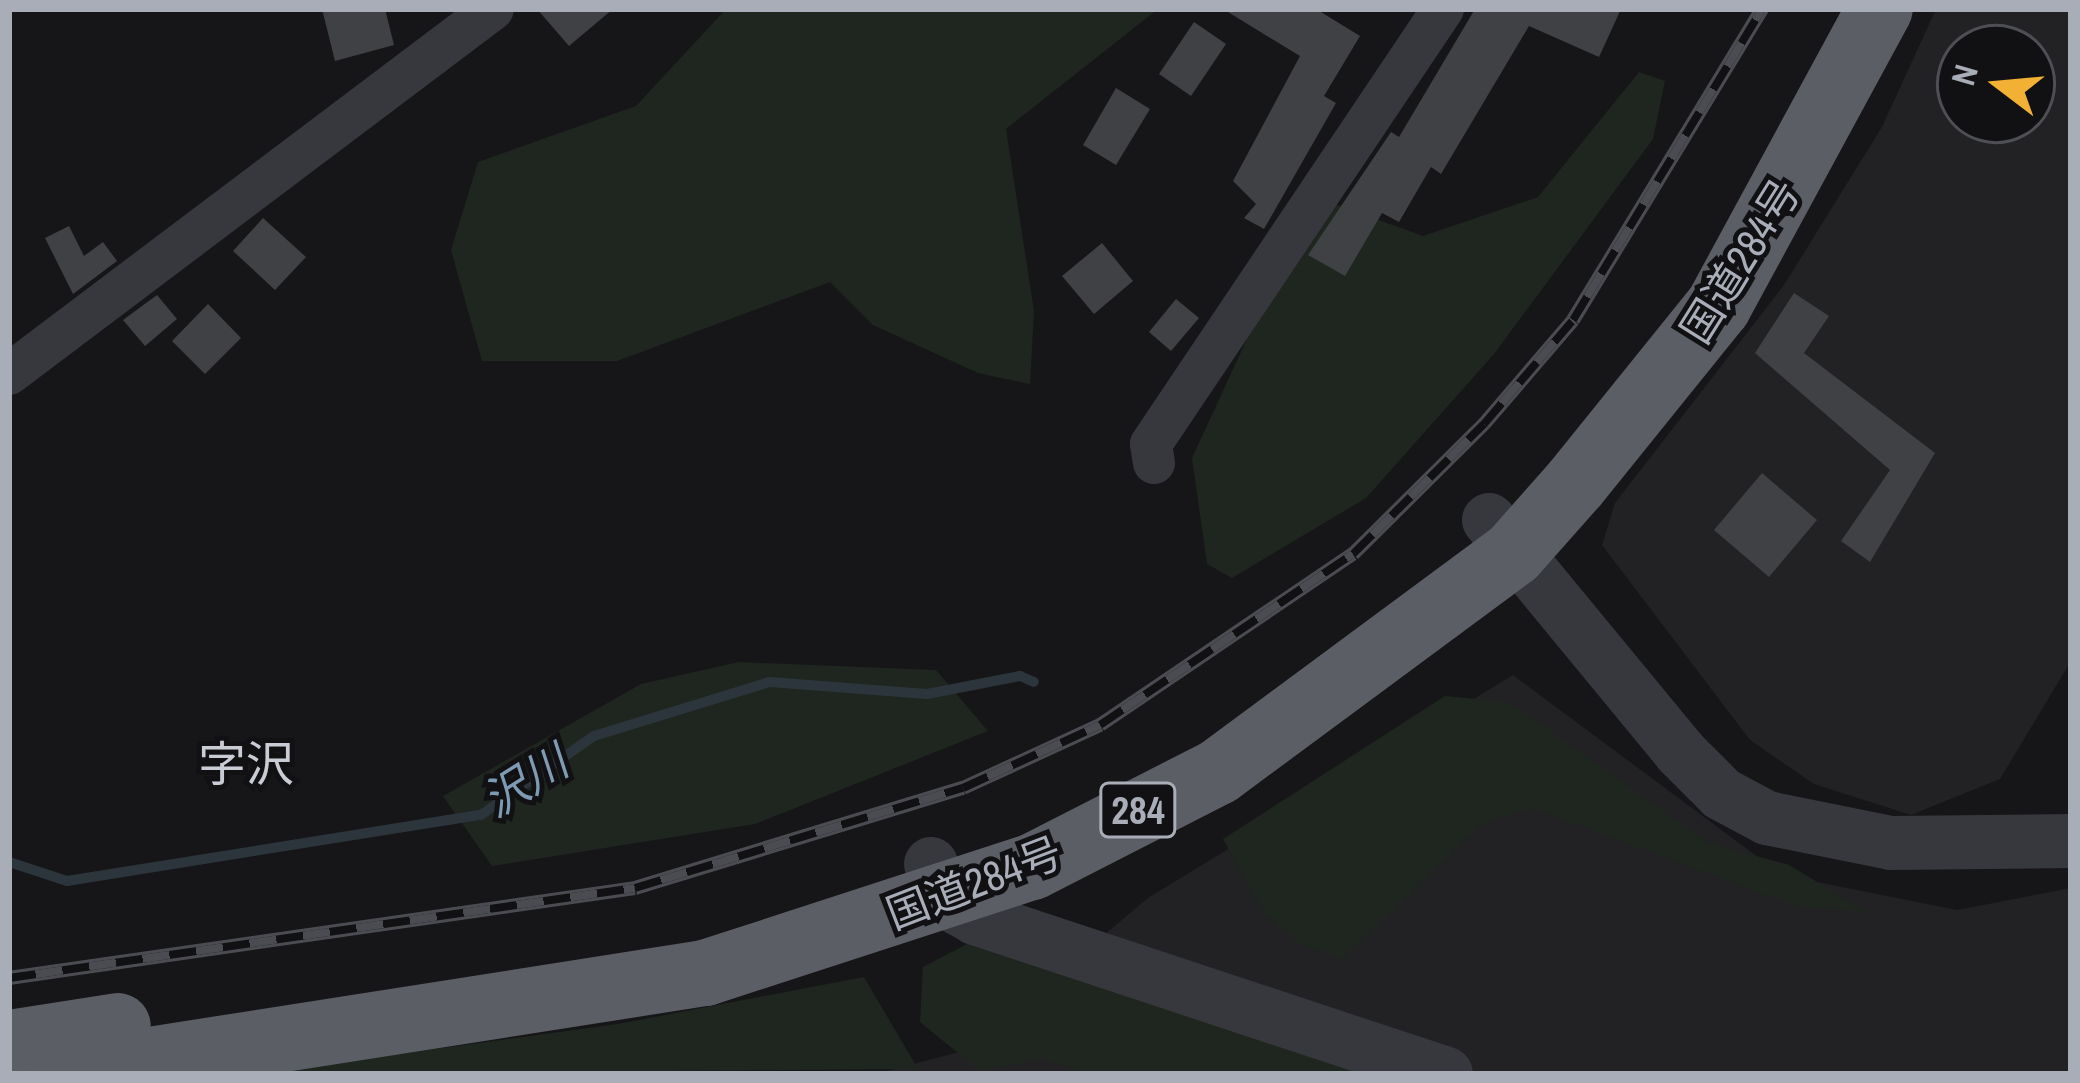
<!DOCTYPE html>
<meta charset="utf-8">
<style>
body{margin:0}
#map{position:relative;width:2080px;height:1083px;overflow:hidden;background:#161618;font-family:"Archivo Narrow","Noto Sans JP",sans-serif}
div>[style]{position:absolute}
.built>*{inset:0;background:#222225}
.green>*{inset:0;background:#1e261f}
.stream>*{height:10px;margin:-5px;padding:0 5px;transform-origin:5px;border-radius:5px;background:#2c353c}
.building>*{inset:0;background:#404145}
.minor>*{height:42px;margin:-21px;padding:0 21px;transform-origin:21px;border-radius:21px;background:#37383d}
.tertiary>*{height:54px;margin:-27px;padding:0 27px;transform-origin:27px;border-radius:27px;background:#37383d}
.trunk>*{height:66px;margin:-33px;padding:0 33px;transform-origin:33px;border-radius:33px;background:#5b5e65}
.rail>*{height:14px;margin-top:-7px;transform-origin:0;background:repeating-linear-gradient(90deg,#111113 0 27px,#4a4c52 0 54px);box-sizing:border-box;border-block:3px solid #4a4c52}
span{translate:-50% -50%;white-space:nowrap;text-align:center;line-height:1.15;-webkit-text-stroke:10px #111113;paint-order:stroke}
.shield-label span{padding:3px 9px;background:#111113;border:3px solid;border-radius:9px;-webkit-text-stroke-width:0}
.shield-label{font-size:39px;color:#a8adb8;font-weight:700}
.street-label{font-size:42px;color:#a8adb8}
.water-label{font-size:45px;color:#7f9bb3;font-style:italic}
.quarter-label{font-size:48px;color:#c9ccd4}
.frame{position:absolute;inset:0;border:12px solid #a8adb8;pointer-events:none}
.north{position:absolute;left:1936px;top:24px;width:120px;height:120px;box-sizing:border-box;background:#111113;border:3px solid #4d4f55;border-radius:50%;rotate:286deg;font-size:33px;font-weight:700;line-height:48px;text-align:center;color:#a8adb8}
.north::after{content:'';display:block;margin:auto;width:42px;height:54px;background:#f2b134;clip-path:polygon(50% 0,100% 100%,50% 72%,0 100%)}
</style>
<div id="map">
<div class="built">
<i style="clip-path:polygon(evenodd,1936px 9px,2071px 9px,2071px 661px,2000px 779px,1911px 815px,1814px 784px,1750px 740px,1602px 545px,1615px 503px,1784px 285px,1882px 127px,1936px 9px,1960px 48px,2032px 48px,2032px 120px,1960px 120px,1960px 48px)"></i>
<i style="clip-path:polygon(1513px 675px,1782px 875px,1957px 910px,2071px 888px,2071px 1074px,875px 1074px,967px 1050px,1148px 898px)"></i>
</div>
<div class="green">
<i style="clip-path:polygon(726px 9px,1158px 9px,1006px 129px,1034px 311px,1030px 384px,978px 373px,873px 325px,830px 282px,617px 361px,482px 361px,451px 250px,478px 162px,636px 106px)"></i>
<i style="clip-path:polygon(1639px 72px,1665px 81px,1653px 139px,1494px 354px,1366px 498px,1232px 578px,1207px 564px,1192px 458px,1252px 328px,1332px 203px,1423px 236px,1538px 197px)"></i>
<i style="clip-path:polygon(739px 662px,936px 670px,988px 731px,755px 824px,492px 866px,443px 796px,641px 684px)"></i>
<i style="clip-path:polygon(1445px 696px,1509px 702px,1709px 843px,1789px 865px,1867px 912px,1798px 907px,1532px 808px,1481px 824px,1342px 960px,1298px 943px,1264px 913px,1223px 839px)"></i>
<i style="clip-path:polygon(967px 944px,1380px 1074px,1093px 1074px,1039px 1059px,980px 1071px,920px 1022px,923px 967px)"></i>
<i style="clip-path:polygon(864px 977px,918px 1069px,254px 1074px,618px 1024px)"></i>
</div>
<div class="stream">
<i style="left:9px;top:862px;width:61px;rotate:18.1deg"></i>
<i style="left:67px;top:881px;width:419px;rotate:-9.1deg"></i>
<i style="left:481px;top:815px;width:138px;rotate:-35deg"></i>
<i style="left:594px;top:736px;width:184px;rotate:-17.1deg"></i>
<i style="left:770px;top:682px;width:157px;rotate:4.4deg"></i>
<i style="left:927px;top:694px;width:95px;rotate:-11deg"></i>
<i style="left:1020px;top:676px;width:15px;rotate:23deg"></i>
</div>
<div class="building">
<i style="clip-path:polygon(322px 9px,385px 9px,394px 45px,335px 61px)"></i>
<i style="clip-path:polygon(537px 9px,613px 9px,569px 46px)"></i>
<i style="clip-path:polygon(1223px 9px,1316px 9px,1360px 36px,1324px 96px,1336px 103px,1264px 229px,1244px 218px,1256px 204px,1233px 181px,1300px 56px)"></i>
<i style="clip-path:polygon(1475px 9px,1621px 9px,1599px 57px,1529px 26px,1441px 174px,1431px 167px,1399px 222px,1382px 213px,1345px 276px,1308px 255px,1391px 132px,1399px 137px)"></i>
<i style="clip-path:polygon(1194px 22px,1226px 44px,1191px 96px,1159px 74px)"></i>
<i style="clip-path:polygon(1116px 88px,1150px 109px,1116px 165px,1083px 145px)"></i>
<i style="clip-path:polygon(263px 218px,306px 257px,275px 290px,233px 251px)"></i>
<i style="clip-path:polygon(69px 226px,84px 256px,103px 242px,117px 261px,73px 294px,45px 238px)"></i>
<i style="clip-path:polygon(1102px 243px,1133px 281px,1094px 314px,1062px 276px)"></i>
<i style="clip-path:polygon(1794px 293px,1829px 316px,1804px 353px,1935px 453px,1870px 562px,1841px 541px,1890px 470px,1755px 353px)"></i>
<i style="clip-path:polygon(157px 295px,177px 319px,145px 346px,123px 320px)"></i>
<i style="clip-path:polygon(1176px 299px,1199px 318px,1171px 351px,1149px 332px)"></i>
<i style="clip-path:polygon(208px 304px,241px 338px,205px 374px,172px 341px)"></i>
<i style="clip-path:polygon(1762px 473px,1817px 520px,1769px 577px,1714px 530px)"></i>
</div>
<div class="minor">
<i style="left:9px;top:374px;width:606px;rotate:-37.02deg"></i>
<i style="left:1154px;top:463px;width:19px;rotate:-99deg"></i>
<i style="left:1151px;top:444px;width:524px;rotate:-56.13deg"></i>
</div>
<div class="tertiary">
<i style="left:1489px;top:520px;width:301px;rotate:50.5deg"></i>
<i style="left:1680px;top:752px;width:59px;rotate:45deg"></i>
<i style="left:1722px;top:794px;width:51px;rotate:28.1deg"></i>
<i style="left:1767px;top:818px;width:126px;rotate:11.4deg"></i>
<i style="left:1891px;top:843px;width:180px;rotate:-0.6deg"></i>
<i style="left:931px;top:864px;width:38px;rotate:72deg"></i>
<i style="left:943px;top:900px;width:37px;rotate:29deg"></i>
<i style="left:975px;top:918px;width:496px;rotate:18.3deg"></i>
</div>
<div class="trunk">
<i style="left:9px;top:1043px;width:110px;rotate:-8.9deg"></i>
<i style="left:60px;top:1074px;width:653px;rotate:-8.9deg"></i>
<i style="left:705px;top:973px;width:344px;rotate:-18deg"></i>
<i style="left:1032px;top:867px;width:209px;rotate:-27.1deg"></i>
<i style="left:1218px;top:772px;width:367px;rotate:-36.5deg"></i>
<i style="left:1513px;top:554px;width:94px;rotate:-48.5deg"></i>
<i style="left:1575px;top:484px;width:228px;rotate:-51.1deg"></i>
<i style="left:1718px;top:307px;width:339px;rotate:-61.5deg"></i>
</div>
<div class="rail">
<i style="left:9px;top:978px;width:632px;rotate:-8.18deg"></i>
<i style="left:635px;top:888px;width:343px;rotate:-17deg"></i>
<i style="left:963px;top:788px;width:151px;rotate:-24.7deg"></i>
<i style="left:1100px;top:725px;width:305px;rotate:-34.1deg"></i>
<i style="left:1353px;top:554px;width:185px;rotate:-44.8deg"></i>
<i style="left:1484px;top:424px;width:137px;rotate:-49.4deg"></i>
<i style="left:1573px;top:320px;width:364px;rotate:-58.7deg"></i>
</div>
<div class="shield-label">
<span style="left:1138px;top:810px">284</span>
</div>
<div class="street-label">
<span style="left:1740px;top:261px;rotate:-58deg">国道284号</span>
<span style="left:974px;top:883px;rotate:-21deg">国道284号</span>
</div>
<div class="water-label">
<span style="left:525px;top:781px;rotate:-32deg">沢川</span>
</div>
<div class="quarter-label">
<span style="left:246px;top:764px">字沢</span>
</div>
<div class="frame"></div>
<div class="north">N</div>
</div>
